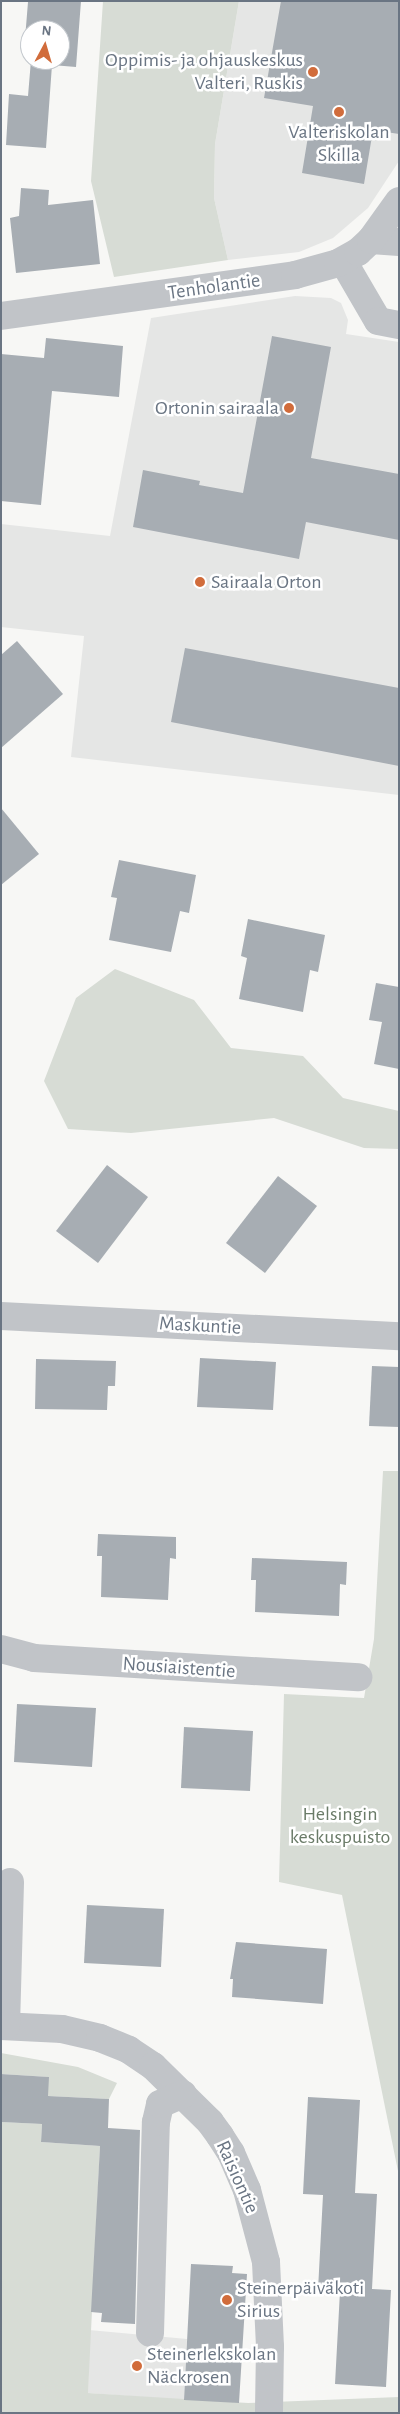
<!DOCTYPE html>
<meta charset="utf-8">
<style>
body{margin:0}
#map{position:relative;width:400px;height:2414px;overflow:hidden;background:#f7f7f5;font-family:"Alegreya Sans",sans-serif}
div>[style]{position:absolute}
.built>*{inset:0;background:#e5e6e5}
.green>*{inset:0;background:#d7dcd5}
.building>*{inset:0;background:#a7adb3}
.minor>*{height:28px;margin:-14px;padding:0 14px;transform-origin:14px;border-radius:14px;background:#c1c4c8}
.dots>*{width:14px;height:14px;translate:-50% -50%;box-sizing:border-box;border:2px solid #fff;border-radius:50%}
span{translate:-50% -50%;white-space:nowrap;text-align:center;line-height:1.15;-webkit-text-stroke:5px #fff;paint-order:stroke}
.poi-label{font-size:20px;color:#6a7583}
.right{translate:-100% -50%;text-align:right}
.left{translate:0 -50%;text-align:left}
.street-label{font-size:20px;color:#6a7583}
.park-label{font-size:20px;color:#6a7b68}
.frame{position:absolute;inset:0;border:2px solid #6a7583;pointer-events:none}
.north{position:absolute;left:20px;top:20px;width:50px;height:50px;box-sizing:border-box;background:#fff;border:1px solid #c3c8cd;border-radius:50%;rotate:6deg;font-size:14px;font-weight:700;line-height:20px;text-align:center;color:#6a7583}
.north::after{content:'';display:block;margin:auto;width:18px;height:22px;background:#d16c3b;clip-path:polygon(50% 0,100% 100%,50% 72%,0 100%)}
</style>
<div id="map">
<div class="built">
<i style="clip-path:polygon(239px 1px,399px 1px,399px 161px,368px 208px,333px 238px,299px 252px,228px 260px,214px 198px,215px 144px)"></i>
<i style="clip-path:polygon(295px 296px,331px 298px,341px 303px,348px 320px,346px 334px,399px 342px,399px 795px,71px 757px,84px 636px,1px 627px,1px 524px,110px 536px,151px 318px)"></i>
<i style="clip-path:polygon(89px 2330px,187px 2339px,184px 2400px,88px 2393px)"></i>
</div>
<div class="green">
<i style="clip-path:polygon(103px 1px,239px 1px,215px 144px,214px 198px,228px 260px,114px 277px,91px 181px)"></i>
<i style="clip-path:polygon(115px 969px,194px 1000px,231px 1048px,303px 1056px,343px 1098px,399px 1111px,399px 1149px,364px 1148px,274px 1118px,131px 1133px,68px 1129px,44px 1081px,76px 998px)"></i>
<i style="clip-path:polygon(383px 1471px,399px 1471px,399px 2176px,342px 1895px,279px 1882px,284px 1694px,364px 1698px,374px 1639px)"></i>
<i style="clip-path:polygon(1px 2053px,78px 2067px,117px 2083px,109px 2099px,48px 2096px,48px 2077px,1px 2074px)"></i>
<i style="clip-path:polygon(1px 2122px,42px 2124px,41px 2142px,100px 2146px,88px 2393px,248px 2403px,399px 2397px,399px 2413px,1px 2413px)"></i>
</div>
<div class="building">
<i style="clip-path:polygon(81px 1px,76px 67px,52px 65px,46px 148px,6px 145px,9px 94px,28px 96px,31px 60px,60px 60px,60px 30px,30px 30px,30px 51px,24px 51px,28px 2px)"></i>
<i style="clip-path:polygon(281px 1px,399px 1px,399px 134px,373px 130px,364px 184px,302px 173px,313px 106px,264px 98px)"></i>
<i style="clip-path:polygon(21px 188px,49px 190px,48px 205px,93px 200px,100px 264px,16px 273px,10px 218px,19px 216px)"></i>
<i style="clip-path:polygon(272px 336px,331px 347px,311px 458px,399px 474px,399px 540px,306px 522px,299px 559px,133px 527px,143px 470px,200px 481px,199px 485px,243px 493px)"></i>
<i style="clip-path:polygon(46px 338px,123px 346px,119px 397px,52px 391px,41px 505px,1px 501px,1px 354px,44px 358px)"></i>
<i style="clip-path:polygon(17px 641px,63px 694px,1px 748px,1px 655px)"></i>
<i style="clip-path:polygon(185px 648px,399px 688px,399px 766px,171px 722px)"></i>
<i style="clip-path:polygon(1px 808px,39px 854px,1px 885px)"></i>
<i style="clip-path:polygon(119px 860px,196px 875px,189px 913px,180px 911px,171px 952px,109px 940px,117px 898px,111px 897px)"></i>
<i style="clip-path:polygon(248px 919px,325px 935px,318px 972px,310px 970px,303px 1012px,239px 999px,247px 958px,241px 956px)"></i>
<i style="clip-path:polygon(376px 983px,399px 987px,399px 1069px,374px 1064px,382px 1022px,369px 1020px)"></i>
<i style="clip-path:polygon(107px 1165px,148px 1197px,98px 1263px,56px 1231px)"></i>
<i style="clip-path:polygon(278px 1176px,317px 1206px,265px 1273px,226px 1243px)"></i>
<i style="clip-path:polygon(200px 1358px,276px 1362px,273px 1410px,197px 1407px)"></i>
<i style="clip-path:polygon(36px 1359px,116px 1361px,115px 1386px,108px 1386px,107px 1410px,35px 1409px)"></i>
<i style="clip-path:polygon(372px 1366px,399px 1367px,399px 1427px,369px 1426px)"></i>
<i style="clip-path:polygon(98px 1534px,176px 1537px,176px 1559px,170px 1558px,168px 1600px,101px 1597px,102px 1556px,97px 1556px)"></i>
<i style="clip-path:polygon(252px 1558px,347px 1562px,346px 1585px,340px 1584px,339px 1616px,255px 1612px,256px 1580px,251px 1580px)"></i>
<i style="clip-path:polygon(17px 1704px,96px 1708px,92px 1767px,14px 1762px)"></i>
<i style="clip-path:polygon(184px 1727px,253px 1731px,250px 1791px,181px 1788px)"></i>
<i style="clip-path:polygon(87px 1905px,164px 1909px,161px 1967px,84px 1963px)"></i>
<i style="clip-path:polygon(236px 1942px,327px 1949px,323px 2004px,232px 1997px,233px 1979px,230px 1979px)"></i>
<i style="clip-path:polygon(1px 2074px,49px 2077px,48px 2096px,109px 2099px,108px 2128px,140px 2130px,135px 2324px,101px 2322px,102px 2313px,91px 2312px,100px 2146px,41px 2142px,42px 2124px,1px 2122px)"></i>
<i style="clip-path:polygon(308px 2097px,360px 2100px,355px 2193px,377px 2194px,372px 2289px,391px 2290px,386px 2387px,335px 2384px,340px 2291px,318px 2290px,323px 2195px,303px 2194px)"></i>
<i style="clip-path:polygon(191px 2264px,233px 2266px,232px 2273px,247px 2274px,239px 2403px,184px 2400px)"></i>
</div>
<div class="minor">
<i style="left:371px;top:240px;width:28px;rotate:4deg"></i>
<i style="left:343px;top:261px;width:69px;rotate:59.7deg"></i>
<i style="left:378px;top:321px;width:21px;rotate:11deg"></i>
<i style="left:1px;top:316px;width:297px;rotate:-7.9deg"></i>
<i style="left:295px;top:275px;width:45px;rotate:-15.6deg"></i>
<i style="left:338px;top:263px;width:23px;rotate:-29deg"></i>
<i style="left:358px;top:252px;width:18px;rotate:-43deg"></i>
<i style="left:371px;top:240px;width:48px;rotate:-54.3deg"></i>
<i style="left:1px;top:1316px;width:399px;rotate:2.9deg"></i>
<i style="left:1px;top:1649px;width:34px;rotate:15deg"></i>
<i style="left:34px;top:1658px;width:325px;rotate:3.4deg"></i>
<i style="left:1px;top:2026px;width:61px;rotate:2.8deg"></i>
<i style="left:62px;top:2029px;width:39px;rotate:13deg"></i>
<i style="left:100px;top:2038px;width:31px;rotate:22deg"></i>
<i style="left:129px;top:2050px;width:29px;rotate:34deg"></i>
<i style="left:153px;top:2066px;width:80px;rotate:44.5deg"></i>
<i style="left:210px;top:2122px;width:17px;rotate:54deg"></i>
<i style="left:220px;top:2136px;width:20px;rotate:57deg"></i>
<i style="left:231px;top:2153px;width:40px;rotate:66.6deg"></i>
<i style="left:247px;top:2190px;width:74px;rotate:75.2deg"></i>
<i style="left:266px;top:2262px;width:85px;rotate:87.3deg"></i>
<i style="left:270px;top:2347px;width:66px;rotate:90.9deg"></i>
<i style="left:6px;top:2026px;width:144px;rotate:-88.4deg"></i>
<i style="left:150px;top:2333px;width:211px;rotate:-88.4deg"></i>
<i style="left:156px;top:2122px;width:18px;rotate:-77deg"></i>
<i style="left:160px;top:2104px;width:25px;rotate:-23deg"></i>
</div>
<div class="dots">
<i style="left:313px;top:72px;background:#d16c3b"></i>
<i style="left:339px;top:112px;background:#d16c3b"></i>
<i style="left:289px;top:408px;background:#d16c3b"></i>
<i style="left:200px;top:582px;background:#d16c3b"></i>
<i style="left:227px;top:2300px;background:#d16c3b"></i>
<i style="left:137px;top:2366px;background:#d16c3b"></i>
</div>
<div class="poi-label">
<span class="right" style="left:303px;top:72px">Oppimis- ja ohjauskeskus<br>Valteri, Ruskis</span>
<span style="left:339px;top:144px">Valteriskolan<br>Skilla</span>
<span class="right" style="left:279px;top:408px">Ortonin sairaala</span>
<span class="left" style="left:211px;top:582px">Sairaala Orton</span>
<span class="left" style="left:237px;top:2300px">Steinerpäiväkoti<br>Sirius</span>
<span class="left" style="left:147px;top:2366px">Steinerlekskolan<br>Näckrosen</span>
</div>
<div class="street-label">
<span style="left:214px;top:287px;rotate:-8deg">Tenholantie</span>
<span style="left:200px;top:1326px;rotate:3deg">Maskuntie</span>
<span style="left:179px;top:1668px;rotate:4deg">Nousiaistentie</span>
<span style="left:237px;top:2177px;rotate:66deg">Raisiontie</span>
</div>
<div class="park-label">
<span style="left:340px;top:1826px">Helsingin<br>keskuspuisto</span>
</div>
<div class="frame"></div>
<div class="north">N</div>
</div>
